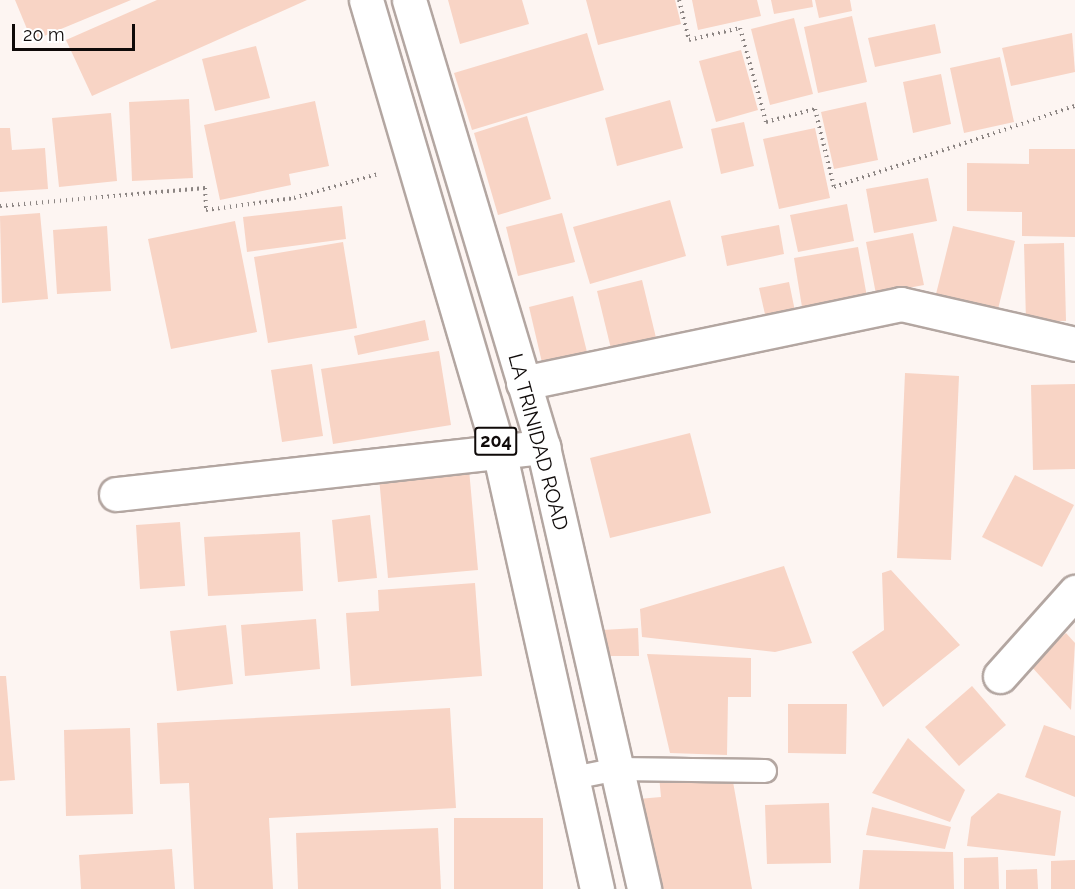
<!DOCTYPE html>
<style>
body{margin:0}
#map{position:relative;width:1075px;height:889px;overflow:hidden;background:#fdf5f2;font-family:Raleway,sans-serif}
div>[style]{position:absolute}
.building>*{inset:0;background:#f8d4c5}
.path>*{height:4px;margin-top:-2px;transform-origin:0;background:repeating-linear-gradient(90deg,#8c8583 0 1.5px,transparent 0 6px)}
.roads{filter:drop-shadow(2px 0 #b3a6a1) drop-shadow(-2px 0 #b3a6a1) drop-shadow(0 2px #b3a6a1) drop-shadow(0 -2px #b3a6a1)}
.lane>*{height:22px;margin:-11px;padding:0 11px;transform-origin:11px;border-radius:11px;background:#fff}
.street>*{height:33px;margin:-16.5px;padding:0 16.5px;transform-origin:16.5px;border-radius:16.5px;background:#fff}
.highway>*{height:33px;margin:-16.5px;padding:0 16.5px;transform-origin:16.5px;border-radius:16.5px;background:#fff}
span{translate:-50% -50%;white-space:nowrap;text-align:center;line-height:1.15;-webkit-text-stroke:5px #fff;paint-order:stroke}
.shield-label span{padding:2px 4px;background:#fff;border:2px solid;border-radius:4px;-webkit-text-stroke-width:0}
.shield-label{font-size:18px;color:#0f0a09;font-weight:700}
.street-label{font-size:20px;color:#0f0a09}
.scale{position:absolute;left:12px;top:24px;width:123px;height:27px;box-sizing:border-box;border:3px solid #0f0a09;border-top:0;padding-left:8px;font-size:18px;line-height:21px;white-space:nowrap;color:#0f0a09;-webkit-text-stroke:4px #fff;paint-order:stroke}
</style>
<div id="map">
<div class="building">
<i style="clip-path:polygon(15px 0,131px 0,32px 41px)"></i>
<i style="clip-path:polygon(157px 0,307px 0,92px 96px,66px 40px)"></i>
<i style="clip-path:polygon(448px 0,522px 0,529px 24px,460px 44px)"></i>
<i style="clip-path:polygon(586px 0,675px 0,681px 24px,598px 45px)"></i>
<i style="clip-path:polygon(692px 0,757px 0,761px 16px,698px 30px)"></i>
<i style="clip-path:polygon(771px 0,812px 0,813px 7px,774px 14px)"></i>
<i style="clip-path:polygon(815px 0,850px 0,852px 11px,819px 18px)"></i>
<i style="clip-path:polygon(852px 16px,867px 82px,818px 93px,804px 27px)"></i>
<i style="clip-path:polygon(794px 18px,813px 94px,770px 105px,751px 29px)"></i>
<i style="clip-path:polygon(935px 24px,941px 53px,875px 67px,868px 38px)"></i>
<i style="clip-path:polygon(587px 33px,604px 90px,472px 130px,454px 73px)"></i>
<i style="clip-path:polygon(1072px 33px,1075px 72px,1011px 86px,1002px 48px)"></i>
<i style="clip-path:polygon(256px 46px,270px 98px,215px 111px,202px 59px)"></i>
<i style="clip-path:polygon(741px 50px,758px 110px,716px 122px,699px 61px)"></i>
<i style="clip-path:polygon(1000px 57px,1014px 122px,964px 133px,950px 68px)"></i>
<i style="clip-path:polygon(941px 74px,951px 124px,913px 133px,903px 82px)"></i>
<i style="clip-path:polygon(189px 99px,193px 178px,132px 181px,129px 102px)"></i>
<i style="clip-path:polygon(670px 100px,683px 148px,617px 166px,605px 118px)"></i>
<i style="clip-path:polygon(315px 101px,329px 166px,289px 174px,291px 185px,220px 200px,204px 125px)"></i>
<i style="clip-path:polygon(866px 102px,878px 160px,834px 169px,821px 112px)"></i>
<i style="clip-path:polygon(111px 113px,117px 181px,59px 187px,52px 118px)"></i>
<i style="clip-path:polygon(527px 116px,551px 199px,498px 215px,474px 133px)"></i>
<i style="clip-path:polygon(744px 122px,754px 166px,721px 174px,711px 129px)"></i>
<i style="clip-path:polygon(0 128px,10px 128px,12px 150px,45px 148px,48px 189px,0 192px)"></i>
<i style="clip-path:polygon(815px 128px,830px 198px,779px 209px,763px 139px)"></i>
<i style="clip-path:polygon(1029px 149px,1075px 149px,1075px 237px,1022px 236px,1022px 212px,967px 211px,967px 163px,1029px 164px)"></i>
<i style="clip-path:polygon(928px 178px,937px 221px,874px 233px,866px 189px)"></i>
<i style="clip-path:polygon(670px 200px,686px 256px,590px 284px,573px 227px)"></i>
<i style="clip-path:polygon(847px 204px,854px 241px,798px 252px,790px 215px)"></i>
<i style="clip-path:polygon(342px 206px,346px 239px,247px 252px,243px 217px)"></i>
<i style="clip-path:polygon(40px 213px,48px 299px,2px 303px,0 216px)"></i>
<i style="clip-path:polygon(562px 213px,575px 262px,518px 276px,506px 227px)"></i>
<i style="clip-path:polygon(235px 221px,257px 332px,171px 349px,148px 239px)"></i>
<i style="clip-path:polygon(779px 225px,784px 254px,727px 266px,721px 236px)"></i>
<i style="clip-path:polygon(107px 226px,111px 291px,57px 294px,53px 230px)"></i>
<i style="clip-path:polygon(953px 226px,1015px 241px,996px 317px,934px 302px)"></i>
<i style="clip-path:polygon(913px 233px,924px 285px,876px 294px,866px 242px)"></i>
<i style="clip-path:polygon(343px 242px,357px 328px,268px 343px,254px 257px)"></i>
<i style="clip-path:polygon(1064px 243px,1066px 321px,1026px 321px,1024px 244px)"></i>
<i style="clip-path:polygon(858px 247px,867px 297px,802px 307px,794px 258px)"></i>
<i style="clip-path:polygon(642px 280px,658px 346px,613px 357px,597px 291px)"></i>
<i style="clip-path:polygon(789px 282px,796px 316px,767px 323px,759px 288px)"></i>
<i style="clip-path:polygon(573px 296px,589px 360px,544px 371px,529px 307px)"></i>
<i style="clip-path:polygon(425px 320px,429px 340px,358px 355px,354px 336px)"></i>
<i style="clip-path:polygon(439px 351px,451px 425px,333px 444px,321px 369px)"></i>
<i style="clip-path:polygon(312px 364px,323px 436px,282px 442px,271px 370px)"></i>
<i style="clip-path:polygon(905px 373px,959px 376px,951px 560px,897px 558px)"></i>
<i style="clip-path:polygon(1075px 384px,1075px 469px,1033px 470px,1031px 385px)"></i>
<i style="clip-path:polygon(690px 433px,711px 513px,610px 538px,590px 458px)"></i>
<i style="clip-path:polygon(469px 469px,478px 570px,388px 578px,379px 477px)"></i>
<i style="clip-path:polygon(1015px 475px,1074px 505px,1042px 567px,982px 537px)"></i>
<i style="clip-path:polygon(370px 515px,377px 578px,338px 582px,332px 520px)"></i>
<i style="clip-path:polygon(180px 522px,185px 586px,140px 589px,136px 525px)"></i>
<i style="clip-path:polygon(300px 532px,303px 591px,208px 596px,204px 537px)"></i>
<i style="clip-path:polygon(784px 566px,812px 643px,775px 652px,642px 637px,640px 609px)"></i>
<i style="clip-path:polygon(891px 570px,960px 645px,883px 707px,852px 652px,884px 630px,882px 573px)"></i>
<i style="clip-path:polygon(475px 583px,482px 676px,351px 686px,346px 613px,379px 611px,378px 590px)"></i>
<i style="clip-path:polygon(316px 619px,320px 669px,245px 676px,241px 625px)"></i>
<i style="clip-path:polygon(226px 625px,233px 684px,177px 691px,170px 631px)"></i>
<i style="clip-path:polygon(638px 628px,639px 656px,603px 656px,602px 630px)"></i>
<i style="clip-path:polygon(1066px 633px,1075px 643px,1071px 710px,1030px 665px)"></i>
<i style="clip-path:polygon(647px 654px,751px 658px,751px 697px,728px 697px,727px 755px,670px 753px)"></i>
<i style="clip-path:polygon(0 676px,6px 676px,15px 780px,0 781px)"></i>
<i style="clip-path:polygon(972px 686px,1006px 725px,959px 766px,925px 727px)"></i>
<i style="clip-path:polygon(788px 704px,847px 704px,846px 754px,788px 753px)"></i>
<i style="clip-path:polygon(450px 708px,456px 808px,269px 818px,273px 889px,194px 889px,189px 783px,160px 784px,157px 723px)"></i>
<i style="clip-path:polygon(1044px 725px,1075px 736px,1075px 797px,1025px 777px)"></i>
<i style="clip-path:polygon(130px 728px,133px 814px,66px 816px,64px 730px)"></i>
<i style="clip-path:polygon(908px 738px,965px 790px,950px 822px,872px 793px)"></i>
<i style="clip-path:polygon(659px 776px,732px 776px,752px 889px,655px 889px,638px 799px,661px 797px)"></i>
<i style="clip-path:polygon(998px 793px,1061px 811px,1055px 856px,967px 846px,971px 817px)"></i>
<i style="clip-path:polygon(829px 803px,831px 863px,767px 864px,765px 805px)"></i>
<i style="clip-path:polygon(872px 807px,951px 827px,945px 849px,866px 835px)"></i>
<i style="clip-path:polygon(454px 818px,543px 818px,543px 889px,454px 889px)"></i>
<i style="clip-path:polygon(438px 828px,441px 889px,298px 889px,296px 833px)"></i>
<i style="clip-path:polygon(172px 849px,175px 889px,81px 889px,79px 855px)"></i>
<i style="clip-path:polygon(863px 850px,953px 852px,954px 889px,859px 889px)"></i>
<i style="clip-path:polygon(998px 857px,999px 889px,964px 889px,964px 858px)"></i>
<i style="clip-path:polygon(1075px 860px,1075px 889px,1051px 889px,1051px 861px)"></i>
<i style="clip-path:polygon(1037px 869px,1038px 889px,1006px 889px,1006px 870px)"></i>
</div>
<div class="path">
<i style="left:679px;top:0;width:41px;rotate:76deg"></i>
<i style="left:689px;top:40px;width:52px;rotate:-13.2deg"></i>
<i style="left:740px;top:28px;width:98px;rotate:74.5deg"></i>
<i style="left:766px;top:122px;width:51px;rotate:-14.9deg"></i>
<i style="left:815px;top:109px;width:80px;rotate:76.3deg"></i>
<i style="left:834px;top:187px;width:254px;rotate:-18.6deg"></i>
<i style="left:0;top:206px;width:206px;rotate:-5deg"></i>
<i style="left:205px;top:188px;width:22px;rotate:87deg"></i>
<i style="left:206px;top:210px;width:89px;rotate:-7.8deg"></i>
<i style="left:294px;top:198px;width:87px;rotate:-15.9deg"></i>
</div>
<div class="roads">
<div class="lane">
<i style="left:573px;top:778px;width:46px;rotate:-11.3deg"></i>
<i style="left:618px;top:769px;width:147px;rotate:0.8deg"></i>
</div>
<div class="street">
<i style="left:523px;top:383px;width:386px;rotate:-11.8deg"></i>
<i style="left:901px;top:304px;width:179px;rotate:12.9deg"></i>
<i style="left:116px;top:494px;width:430px;rotate:-6.3deg"></i>
<i style="left:1000px;top:676px;width:113px;rotate:-48.2deg"></i>
</div>
<div class="highway">
<i style="left:366px;top:0;width:474px;rotate:73.6deg"></i>
<i style="left:500px;top:455px;width:445px;rotate:77.4deg"></i>
<i style="left:409px;top:0;width:467px;rotate:73.3deg"></i>
<i style="left:543px;top:447px;width:453px;rotate:77.1deg"></i>
</div>
</div>
<div class="shield-label">
<span style="left:496px;top:441px">204</span>
</div>
<div class="street-label">
<span style="left:538px;top:442px;rotate:75deg">LA TRINIDAD ROAD</span>
</div>
<div class="scale">20 m</div>
</div>
